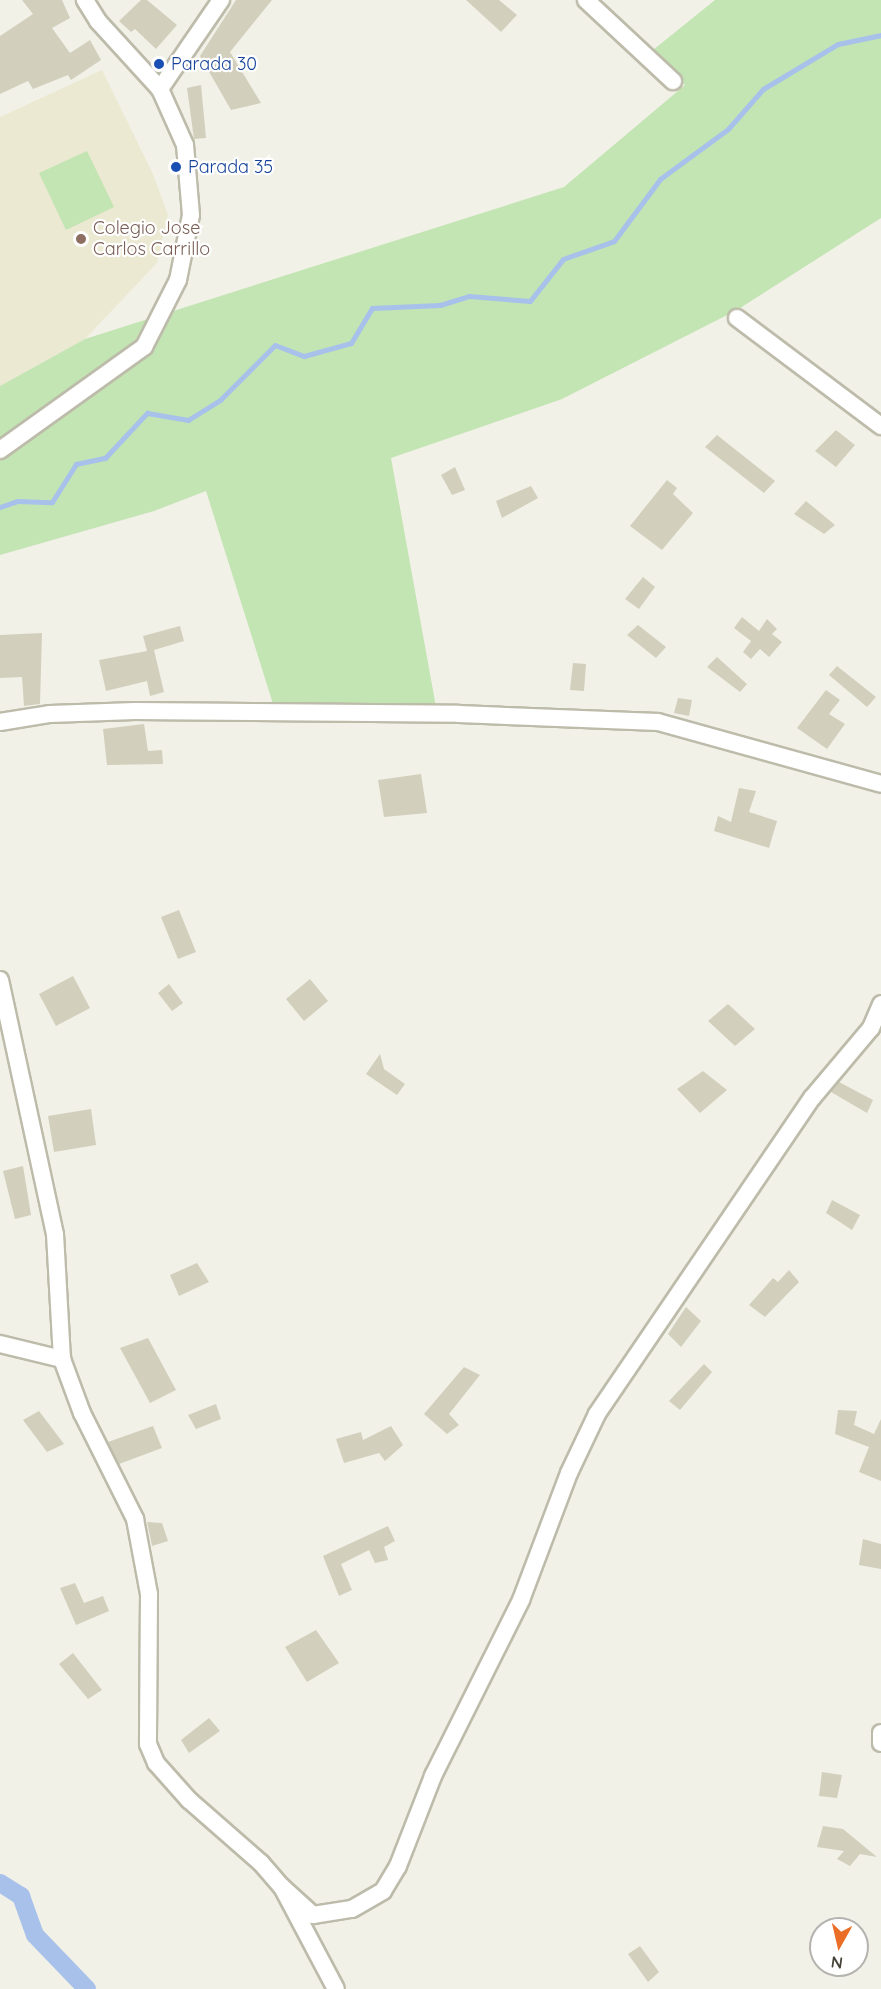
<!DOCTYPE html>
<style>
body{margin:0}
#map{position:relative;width:881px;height:1989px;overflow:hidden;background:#f2f1e7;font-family:Quicksand,sans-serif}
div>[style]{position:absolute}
.education>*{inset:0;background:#ebe9d2}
.green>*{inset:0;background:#c3e4b3}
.stream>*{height:5px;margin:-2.5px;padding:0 2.5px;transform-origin:2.5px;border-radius:2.5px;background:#a8c1eb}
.canal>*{height:18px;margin:-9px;padding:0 9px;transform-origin:9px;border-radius:9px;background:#a8c1eb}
.building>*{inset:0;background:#d3cfbd}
.roads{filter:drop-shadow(2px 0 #bdbbaa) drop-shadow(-2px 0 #bdbbaa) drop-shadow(0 2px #bdbbaa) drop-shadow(0 -2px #bdbbaa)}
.street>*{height:16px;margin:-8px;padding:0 8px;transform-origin:8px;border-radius:8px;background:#fff}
.dots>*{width:16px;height:16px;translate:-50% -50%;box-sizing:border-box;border:3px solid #fff;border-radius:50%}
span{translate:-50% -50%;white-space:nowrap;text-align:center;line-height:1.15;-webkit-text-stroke:4.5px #fff;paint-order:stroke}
.transit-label{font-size:18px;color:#164399}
.left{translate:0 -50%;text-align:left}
.education-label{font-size:18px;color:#785e54}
.north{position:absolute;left:809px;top:1917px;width:60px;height:60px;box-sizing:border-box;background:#fff;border:2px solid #b5b3af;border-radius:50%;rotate:188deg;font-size:16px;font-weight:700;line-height:24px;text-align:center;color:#454237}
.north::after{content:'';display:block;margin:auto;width:21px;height:27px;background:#eb6e26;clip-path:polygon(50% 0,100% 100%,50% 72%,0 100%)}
</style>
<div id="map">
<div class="education">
<i style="clip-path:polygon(102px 70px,153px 174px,168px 215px,157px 263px,85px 339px,0 386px,0 117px)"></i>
</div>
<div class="green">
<i style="clip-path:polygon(715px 0,881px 0,881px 218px,737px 310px,562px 399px,391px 458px,436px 707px,274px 707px,206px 491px,154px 511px,0 555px,0 386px,85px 339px,564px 187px,685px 85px,653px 50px)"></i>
<i style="clip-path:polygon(87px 151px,114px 207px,66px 230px,39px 173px)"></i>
</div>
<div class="stream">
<i style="left:0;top:507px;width:18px;rotate:-19deg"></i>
<i style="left:17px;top:501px;width:35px;rotate:2deg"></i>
<i style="left:52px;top:502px;width:45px;rotate:-57.7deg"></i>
<i style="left:76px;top:464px;width:30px;rotate:-12deg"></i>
<i style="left:105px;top:458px;width:62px;rotate:-47deg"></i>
<i style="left:147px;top:413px;width:42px;rotate:9.7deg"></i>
<i style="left:188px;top:420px;width:39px;rotate:-32deg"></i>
<i style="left:221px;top:399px;width:76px;rotate:-45deg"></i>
<i style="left:275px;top:345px;width:31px;rotate:21deg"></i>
<i style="left:304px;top:356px;width:49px;rotate:-15.5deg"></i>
<i style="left:351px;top:343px;width:41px;rotate:-59deg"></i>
<i style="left:372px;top:308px;width:68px;rotate:-2.5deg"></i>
<i style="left:440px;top:305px;width:30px;rotate:-17deg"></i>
<i style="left:469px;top:296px;width:61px;rotate:4.7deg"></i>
<i style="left:530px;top:301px;width:53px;rotate:-51.8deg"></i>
<i style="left:563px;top:259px;width:54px;rotate:-19.4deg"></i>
<i style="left:614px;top:241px;width:77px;rotate:-53.4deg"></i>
<i style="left:660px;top:179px;width:84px;rotate:-36.3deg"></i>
<i style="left:728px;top:129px;width:53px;rotate:-48.8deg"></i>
<i style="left:763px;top:89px;width:87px;rotate:-31deg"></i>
<i style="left:838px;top:44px;width:44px;rotate:-11.8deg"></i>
</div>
<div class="canal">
<i style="left:0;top:1883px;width:25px;rotate:32deg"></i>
<i style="left:21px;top:1896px;width:41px;rotate:70.3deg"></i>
<i style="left:35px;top:1935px;width:75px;rotate:46.1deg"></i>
</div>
<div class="building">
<i style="clip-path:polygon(22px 0,62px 0,70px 18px,52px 28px,70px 53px,90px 40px,101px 60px,71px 80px,68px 75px,33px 89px,28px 81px,0 94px,0 36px,33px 14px)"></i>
<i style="clip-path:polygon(141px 0,147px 0,177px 25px,156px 49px,135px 29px,131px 32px,119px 21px)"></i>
<i style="clip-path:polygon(236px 0,272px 0,230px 52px,261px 103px,231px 110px,200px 56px)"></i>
<i style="clip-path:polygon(466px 0,499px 0,517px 15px,501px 32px)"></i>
<i style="clip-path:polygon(201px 85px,206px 138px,194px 139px,187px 88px)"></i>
<i style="clip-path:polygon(836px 430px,855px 445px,836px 467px,815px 451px)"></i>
<i style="clip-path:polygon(717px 435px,775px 481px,764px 493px,705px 447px)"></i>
<i style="clip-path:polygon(455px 467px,465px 490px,452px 495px,441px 475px)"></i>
<i style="clip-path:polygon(667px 480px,677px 488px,673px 494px,693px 513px,662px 550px,630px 526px)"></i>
<i style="clip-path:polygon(531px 486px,538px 498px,502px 518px,496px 501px)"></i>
<i style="clip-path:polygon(806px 501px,835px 525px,824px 534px,794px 514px)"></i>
<i style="clip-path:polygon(643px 577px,655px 587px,639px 609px,625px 599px)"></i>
<i style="clip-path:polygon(742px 617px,759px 631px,767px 619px,777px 629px,772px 634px,782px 642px,769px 657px,760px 649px,751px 659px,743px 652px,751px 641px,734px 628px)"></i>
<i style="clip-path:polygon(638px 625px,666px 647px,656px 658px,627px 635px)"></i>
<i style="clip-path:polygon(180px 626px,184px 641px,154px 650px,164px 692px,150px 696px,147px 681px,106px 691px,99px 660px,147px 651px,143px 636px)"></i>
<i style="clip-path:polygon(42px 633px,40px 704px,24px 706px,22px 677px,0 678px,0 635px)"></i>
<i style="clip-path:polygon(717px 657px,747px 684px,740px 692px,707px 667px)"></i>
<i style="clip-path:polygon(573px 663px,586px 664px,584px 691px,570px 690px)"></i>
<i style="clip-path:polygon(837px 666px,876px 697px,867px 707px,829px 675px)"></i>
<i style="clip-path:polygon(826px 690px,840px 700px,829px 714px,845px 724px,827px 749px,797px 728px)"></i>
<i style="clip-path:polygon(678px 698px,692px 700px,689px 716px,674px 713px)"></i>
<i style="clip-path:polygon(144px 724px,148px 751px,162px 750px,163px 764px,107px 765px,103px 729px)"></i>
<i style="clip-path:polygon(421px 774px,427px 813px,384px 817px,378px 780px)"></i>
<i style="clip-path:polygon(739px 788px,756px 791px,749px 812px,777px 821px,769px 848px,714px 831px,718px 816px,731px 822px)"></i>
<i style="clip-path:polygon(179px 910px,196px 952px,178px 959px,161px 917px)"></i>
<i style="clip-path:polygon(73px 976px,90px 1008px,56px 1026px,39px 994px)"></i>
<i style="clip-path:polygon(310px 979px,328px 1001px,304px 1021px,286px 999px)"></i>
<i style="clip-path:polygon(169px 984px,183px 1003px,172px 1011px,158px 993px)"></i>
<i style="clip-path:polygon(728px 1004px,755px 1029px,735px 1046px,708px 1021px)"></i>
<i style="clip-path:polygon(380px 1054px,384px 1069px,405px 1084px,397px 1095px,366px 1074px)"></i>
<i style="clip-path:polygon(703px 1071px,727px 1090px,700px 1113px,677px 1089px)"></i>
<i style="clip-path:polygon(839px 1082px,873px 1100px,867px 1113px,831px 1092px)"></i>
<i style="clip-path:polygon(91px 1109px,96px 1145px,54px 1152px,48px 1116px)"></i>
<i style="clip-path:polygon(23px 1166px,31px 1215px,15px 1219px,3px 1171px)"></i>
<i style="clip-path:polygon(832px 1200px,860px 1215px,852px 1230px,826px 1213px)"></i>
<i style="clip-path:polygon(197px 1263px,209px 1282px,179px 1296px,170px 1275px)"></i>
<i style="clip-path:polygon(789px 1270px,799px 1282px,765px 1317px,749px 1305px,773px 1278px,778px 1282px)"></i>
<i style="clip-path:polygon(686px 1307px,701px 1321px,681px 1347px,668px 1334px)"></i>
<i style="clip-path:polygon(148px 1338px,176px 1390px,150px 1403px,120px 1348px)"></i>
<i style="clip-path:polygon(704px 1364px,712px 1372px,680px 1410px,669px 1401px)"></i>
<i style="clip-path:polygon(464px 1367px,480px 1375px,449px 1414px,459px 1425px,447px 1434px,424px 1414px)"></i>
<i style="clip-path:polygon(216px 1404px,221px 1419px,196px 1429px,188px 1415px)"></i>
<i style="clip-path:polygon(838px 1410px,857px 1411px,854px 1425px,874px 1434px,881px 1419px,881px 1481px,859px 1472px,869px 1447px,835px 1434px)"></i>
<i style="clip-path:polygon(39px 1411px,64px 1444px,47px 1452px,23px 1420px)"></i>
<i style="clip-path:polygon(153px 1426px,162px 1448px,119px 1464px,108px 1442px)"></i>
<i style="clip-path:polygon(391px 1426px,403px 1445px,385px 1461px,379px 1453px,344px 1463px,336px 1439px,361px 1432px,363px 1440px)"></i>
<i style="clip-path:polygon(147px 1522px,162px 1523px,168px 1541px,152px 1546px)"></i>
<i style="clip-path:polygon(388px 1526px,395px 1541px,384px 1547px,388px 1560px,375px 1563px,369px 1550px,341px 1564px,352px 1590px,339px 1596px,323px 1556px)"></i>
<i style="clip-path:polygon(863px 1539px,881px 1544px,881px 1569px,859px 1565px)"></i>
<i style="clip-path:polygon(75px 1583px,84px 1603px,103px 1596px,109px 1611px,76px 1625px,60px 1588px)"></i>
<i style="clip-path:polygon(316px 1630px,339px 1663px,307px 1682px,285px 1647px)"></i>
<i style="clip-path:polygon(73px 1653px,102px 1690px,88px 1699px,59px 1664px)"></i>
<i style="clip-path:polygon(209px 1718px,220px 1731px,189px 1753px,181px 1740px)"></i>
<i style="clip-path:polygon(822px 1772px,842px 1775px,837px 1798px,819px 1796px)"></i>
<i style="clip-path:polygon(823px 1826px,843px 1829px,877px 1857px,860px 1854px,850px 1866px,837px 1859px,844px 1851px,817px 1847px)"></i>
<i style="clip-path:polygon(640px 1946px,659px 1972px,648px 1982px,628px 1954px)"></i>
</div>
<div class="roads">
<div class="street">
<i style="left:586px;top:0;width:119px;rotate:43deg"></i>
<i style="left:160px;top:89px;width:108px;rotate:-55.6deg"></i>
<i style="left:737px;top:318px;width:180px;rotate:36.9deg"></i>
<i style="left:0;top:450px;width:177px;rotate:-35.6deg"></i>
<i style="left:144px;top:347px;width:75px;rotate:-63.1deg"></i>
<i style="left:178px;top:280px;width:66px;rotate:-78.7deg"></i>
<i style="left:191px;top:215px;width:70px;rotate:-94.9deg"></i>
<i style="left:185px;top:145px;width:61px;rotate:-114.1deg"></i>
<i style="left:160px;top:89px;width:92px;rotate:-132.4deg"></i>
<i style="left:98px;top:21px;width:25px;rotate:-122deg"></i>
<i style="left:0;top:722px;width:51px;rotate:-9.1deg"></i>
<i style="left:50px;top:714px;width:85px;rotate:-2deg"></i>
<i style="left:135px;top:711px;width:324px;rotate:0.5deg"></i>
<i style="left:459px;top:714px;width:199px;rotate:2.3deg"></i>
<i style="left:658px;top:722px;width:231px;rotate:15.5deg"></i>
<i style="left:0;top:980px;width:260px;rotate:77.8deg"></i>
<i style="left:55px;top:1234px;width:125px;rotate:86.8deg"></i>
<i style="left:62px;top:1359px;width:58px;rotate:69.7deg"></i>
<i style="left:82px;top:1413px;width:119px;rotate:63.4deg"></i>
<i style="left:135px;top:1519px;width:76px;rotate:79.4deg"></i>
<i style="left:149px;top:1594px;width:150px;rotate:90.4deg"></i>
<i style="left:148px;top:1744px;width:21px;rotate:67deg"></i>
<i style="left:156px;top:1763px;width:50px;rotate:48.3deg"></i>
<i style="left:189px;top:1800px;width:96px;rotate:41.2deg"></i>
<i style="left:261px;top:1863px;width:32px;rotate:49deg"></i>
<i style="left:282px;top:1887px;width:115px;rotate:62.1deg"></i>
<i style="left:0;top:1344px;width:64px;rotate:13.6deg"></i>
<i style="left:881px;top:1733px;width:10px;rotate:90deg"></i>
<i style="left:282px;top:1887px;width:42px;rotate:42.1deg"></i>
<i style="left:313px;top:1915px;width:39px;rotate:-9deg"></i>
<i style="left:352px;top:1909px;width:36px;rotate:-30deg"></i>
<i style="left:383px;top:1891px;width:29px;rotate:-59deg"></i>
<i style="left:398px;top:1866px;width:97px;rotate:-68.7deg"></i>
<i style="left:433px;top:1776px;width:197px;rotate:-63.4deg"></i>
<i style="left:521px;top:1600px;width:136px;rotate:-69.3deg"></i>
<i style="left:569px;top:1473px;width:65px;rotate:-64.6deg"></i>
<i style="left:597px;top:1414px;width:382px;rotate:-55.8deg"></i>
<i style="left:812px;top:1098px;width:92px;rotate:-49.9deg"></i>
<i style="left:871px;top:1028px;width:26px;rotate:-67deg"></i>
</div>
</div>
<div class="dots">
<i style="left:159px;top:64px;background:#1a4fb4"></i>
<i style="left:176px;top:167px;background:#1a4fb4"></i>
<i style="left:81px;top:239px;background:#8d6e63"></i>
</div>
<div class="transit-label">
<span class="left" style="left:171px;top:64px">Parada 30</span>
<span class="left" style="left:188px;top:167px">Parada 35</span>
</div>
<div class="education-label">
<span class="left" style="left:93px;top:239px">Colegio Jose<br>Carlos Carrillo</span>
</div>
<div class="north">N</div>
</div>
